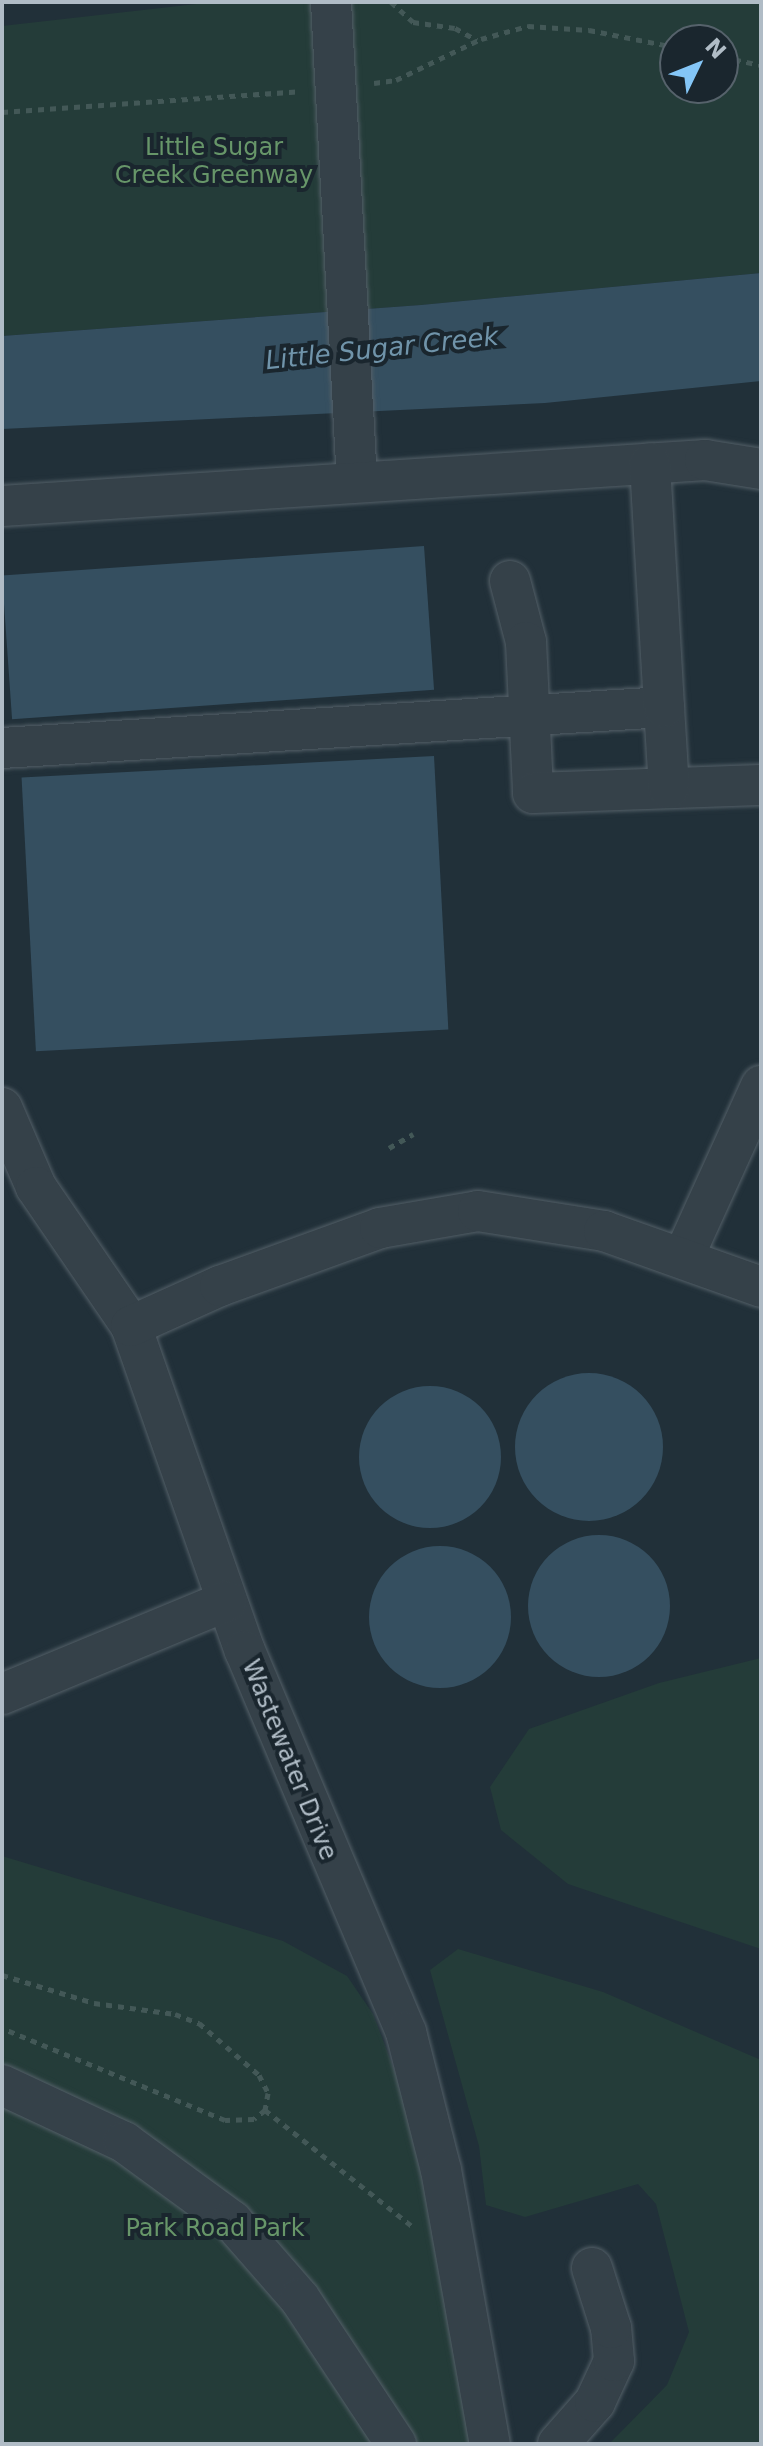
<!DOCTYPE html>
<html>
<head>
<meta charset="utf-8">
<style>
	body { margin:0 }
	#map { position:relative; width:763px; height:2446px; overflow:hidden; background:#213039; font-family:"DejaVu Sans",sans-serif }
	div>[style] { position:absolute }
	.green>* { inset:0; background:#243c39 }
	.water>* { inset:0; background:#354f60; transform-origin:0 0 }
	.round { border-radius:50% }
	.path>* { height:5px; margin-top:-2.5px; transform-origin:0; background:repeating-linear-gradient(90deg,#435857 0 6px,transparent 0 12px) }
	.roads { filter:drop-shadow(0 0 2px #535f67) drop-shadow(0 0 2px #535f67) }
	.minor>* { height:40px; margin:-20px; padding:0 20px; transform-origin:20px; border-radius:20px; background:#354149 }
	span { translate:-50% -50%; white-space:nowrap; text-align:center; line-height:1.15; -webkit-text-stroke:8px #1a262e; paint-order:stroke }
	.park-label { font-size:24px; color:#679669 }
	.street-label { font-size:24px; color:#b0bcc6 }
	.water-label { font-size:26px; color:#7094aa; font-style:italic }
	.frame { position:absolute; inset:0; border:4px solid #b0bcc6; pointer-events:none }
	.north { position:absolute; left:659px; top:24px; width:80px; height:80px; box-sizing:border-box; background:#1a262e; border:2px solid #56626b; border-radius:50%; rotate:47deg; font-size:22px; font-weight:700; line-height:32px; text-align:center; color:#b0bcc6 }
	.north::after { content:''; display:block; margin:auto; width:28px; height:36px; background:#84c6f7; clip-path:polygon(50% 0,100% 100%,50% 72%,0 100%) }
</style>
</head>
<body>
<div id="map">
	<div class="green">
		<div style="clip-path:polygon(evenodd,214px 2px,761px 2px,761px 273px,421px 305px,2px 336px,2px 26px,214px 2px,675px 40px,723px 40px,723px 88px,675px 88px,675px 40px)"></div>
		<div style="clip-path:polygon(761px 1658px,761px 1949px,568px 1884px,501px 1830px,490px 1787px,529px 1729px,659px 1683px)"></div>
		<div style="clip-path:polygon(2px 1856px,283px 1941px,347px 1976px,373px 2014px,402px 2091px,448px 2281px,472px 2444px,2px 2444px)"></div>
		<div style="clip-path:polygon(458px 1949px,603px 1992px,761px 2060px,761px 2444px,609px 2444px,667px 2385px,689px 2332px,656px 2204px,638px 2184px,525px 2217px,486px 2205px,479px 2146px,430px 1970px)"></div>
	</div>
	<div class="water">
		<div style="clip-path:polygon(761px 273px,761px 381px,545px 403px,2px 429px,2px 336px,421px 305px)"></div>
		<div style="left:424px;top:546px;width:144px;height:423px;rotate:86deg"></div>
		<div style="left:434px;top:756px;width:274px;height:413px;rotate:87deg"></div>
		<div class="round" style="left:515px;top:1373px;width:148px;height:148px"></div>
		<div class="round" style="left:359px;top:1386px;width:142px;height:142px"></div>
		<div class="round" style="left:528px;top:1535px;width:142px;height:142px"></div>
		<div class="round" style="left:369px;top:1546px;width:142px;height:142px"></div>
	</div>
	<div class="path">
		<div style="left:391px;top:2px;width:30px;rotate:42deg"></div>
		<div style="left:413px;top:22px;width:42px;rotate:8.1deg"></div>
		<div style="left:455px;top:28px;width:25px;rotate:29deg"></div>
		<div style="left:723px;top:57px;width:39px;rotate:12deg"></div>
		<div style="left:374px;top:83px;width:22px;rotate:-8deg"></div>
		<div style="left:396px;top:80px;width:94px;rotate:-25.8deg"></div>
		<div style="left:481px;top:39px;width:49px;rotate:-15.5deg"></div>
		<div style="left:528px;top:26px;width:61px;rotate:3.8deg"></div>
		<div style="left:589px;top:30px;width:88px;rotate:11.2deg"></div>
		<div style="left:2px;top:112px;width:299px;rotate:-4deg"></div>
		<div style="left:389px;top:1148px;width:28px;rotate:-30deg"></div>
		<div style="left:2px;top:1975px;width:96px;rotate:16.9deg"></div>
		<div style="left:94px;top:2003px;width:82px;rotate:7.7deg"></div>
		<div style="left:175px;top:2014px;width:26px;rotate:21deg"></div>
		<div style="left:199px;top:2023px;width:79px;rotate:40.9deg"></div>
		<div style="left:259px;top:2075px;width:20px;rotate:63deg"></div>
		<div style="left:268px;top:2093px;width:17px;rotate:100deg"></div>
		<div style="left:265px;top:2110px;width:14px;rotate:141deg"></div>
		<div style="left:254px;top:2119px;width:29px;rotate:178deg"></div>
		<div style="left:225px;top:2120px;width:241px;rotate:-157.6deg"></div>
		<div style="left:265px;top:2110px;width:187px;rotate:38.3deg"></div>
	</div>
	<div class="roads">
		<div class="minor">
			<div style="left:331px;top:2px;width:480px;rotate:86.9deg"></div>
			<div style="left:2px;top:506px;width:705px;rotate:-3.74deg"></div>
			<div style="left:705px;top:460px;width:57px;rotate:9.1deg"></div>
			<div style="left:510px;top:581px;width:63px;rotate:75.3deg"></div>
			<div style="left:526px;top:642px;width:151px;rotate:87.3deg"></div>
			<div style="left:533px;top:793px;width:228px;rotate:-2deg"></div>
			<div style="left:664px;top:707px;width:81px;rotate:86.5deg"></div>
			<div style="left:2px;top:748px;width:663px;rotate:-3.54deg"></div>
			<div style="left:664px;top:707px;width:244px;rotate:-93.3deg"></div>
			<div style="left:2px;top:1108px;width:86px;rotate:66.7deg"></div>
			<div style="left:36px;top:1187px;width:168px;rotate:55.6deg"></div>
			<div style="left:131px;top:1326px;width:344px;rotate:70.7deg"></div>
			<div style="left:245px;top:1651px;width:414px;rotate:67.1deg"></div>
			<div style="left:406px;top:2032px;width:142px;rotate:75.8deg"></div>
			<div style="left:441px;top:2170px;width:278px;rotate:79.9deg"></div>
			<div style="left:683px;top:1258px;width:189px;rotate:-65.6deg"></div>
			<div style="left:131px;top:1326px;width:98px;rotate:-24.2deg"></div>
			<div style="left:220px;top:1286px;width:170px;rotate:-19.9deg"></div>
			<div style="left:380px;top:1228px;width:99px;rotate:-9.8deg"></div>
			<div style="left:478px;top:1211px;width:128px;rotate:9deg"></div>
			<div style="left:604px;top:1231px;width:167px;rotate:19.6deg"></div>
			<div style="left:2px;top:1694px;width:243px;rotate:-22.5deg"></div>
			<div style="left:2px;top:2085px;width:135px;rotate:25deg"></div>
			<div style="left:124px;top:2142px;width:134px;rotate:36.2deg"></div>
			<div style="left:232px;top:2221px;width:103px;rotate:48.9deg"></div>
			<div style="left:300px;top:2299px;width:174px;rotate:56.5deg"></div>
			<div style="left:558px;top:2444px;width:56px;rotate:-48.6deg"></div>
			<div style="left:595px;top:2402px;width:45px;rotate:-65.1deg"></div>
			<div style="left:614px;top:2361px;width:33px;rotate:-95deg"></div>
			<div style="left:611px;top:2328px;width:63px;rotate:-107.6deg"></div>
		</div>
	</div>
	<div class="park-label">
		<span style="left:214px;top:162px">Little Sugar<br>Creek Greenway</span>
		<span style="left:215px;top:2229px">Park Road Park</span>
	</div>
	<div class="street-label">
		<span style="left:289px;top:1760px;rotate:68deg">Wastewater Drive</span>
	</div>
	<div class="water-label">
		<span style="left:382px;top:349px;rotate:-6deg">Little Sugar Creek</span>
	</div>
	<div class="frame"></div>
	<div class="north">N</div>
</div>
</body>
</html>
